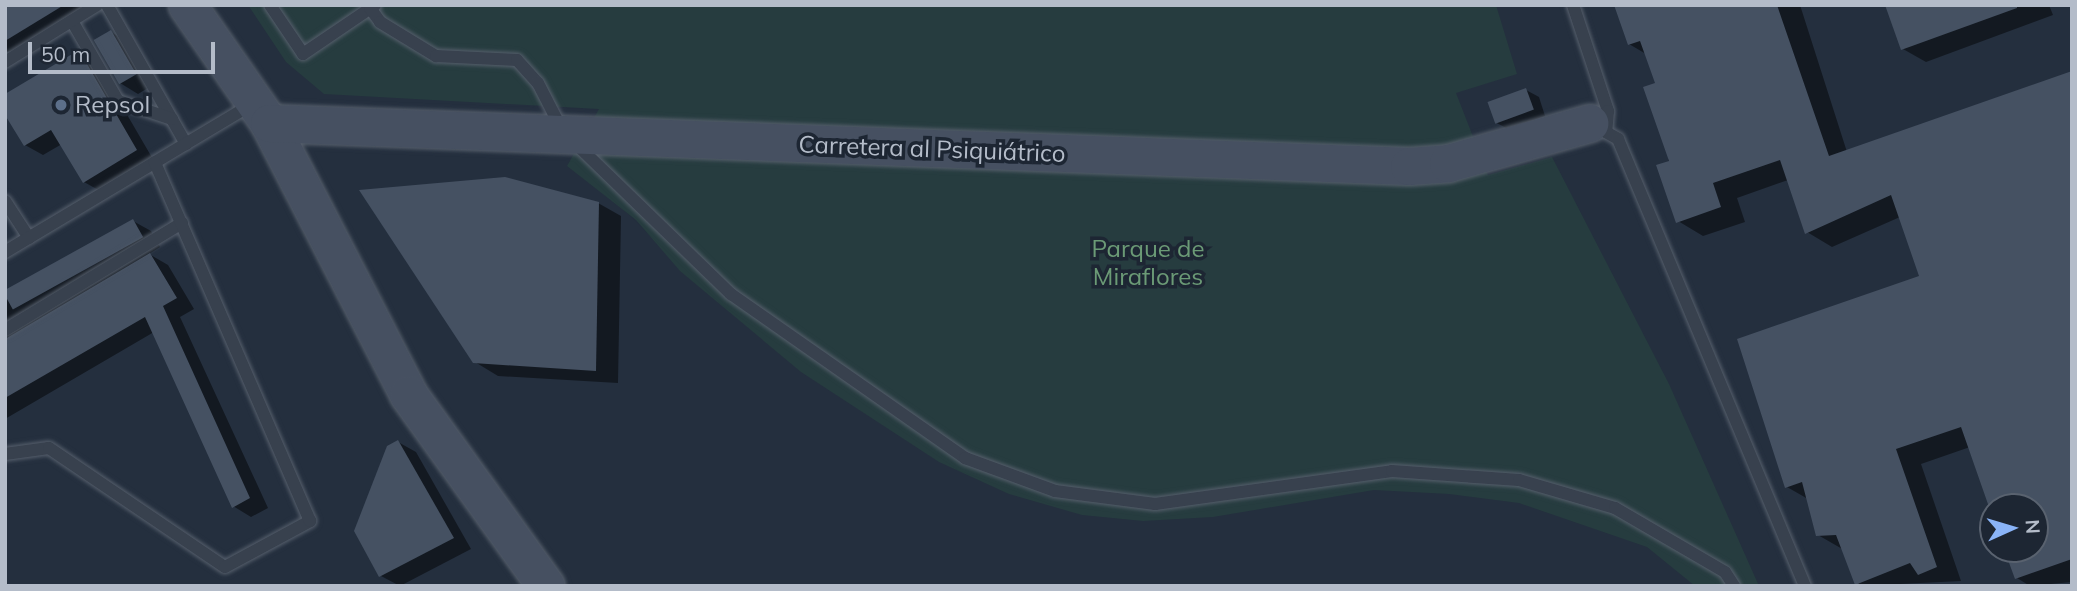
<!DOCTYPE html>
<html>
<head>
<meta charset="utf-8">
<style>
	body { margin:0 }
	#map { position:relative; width:2077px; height:591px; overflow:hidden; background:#242f3e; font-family:Mulish,sans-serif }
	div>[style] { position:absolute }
	.green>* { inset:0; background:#263c3f }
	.shadow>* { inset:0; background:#0007 }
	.building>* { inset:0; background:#455162; transform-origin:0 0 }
	.roads { filter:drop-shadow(0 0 2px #565f6c) drop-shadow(0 0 2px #565f6c) }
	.lane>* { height:12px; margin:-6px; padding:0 6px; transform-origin:6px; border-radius:6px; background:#38414e }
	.secondary>* { height:37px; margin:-18.5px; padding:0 18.5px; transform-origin:18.5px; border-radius:18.5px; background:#465061 }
	.dots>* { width:19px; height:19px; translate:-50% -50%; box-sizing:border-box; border:4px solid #1d2633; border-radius:50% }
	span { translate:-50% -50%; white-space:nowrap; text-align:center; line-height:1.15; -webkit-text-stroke:7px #1d2633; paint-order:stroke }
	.poi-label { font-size:24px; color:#b4bcc9 }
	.left { translate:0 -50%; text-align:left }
	.street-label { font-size:24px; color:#b4bcc9 }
	.park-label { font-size:24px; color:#6b9a76 }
	.frame { position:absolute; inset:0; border:7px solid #b4bcc9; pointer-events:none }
	.north { position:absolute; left:1979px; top:493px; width:70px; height:70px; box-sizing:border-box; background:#1d2633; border:2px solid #59626f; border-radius:50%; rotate:86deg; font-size:19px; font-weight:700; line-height:28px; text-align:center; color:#b4bcc9 }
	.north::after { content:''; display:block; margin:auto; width:24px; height:32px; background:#8ab4f8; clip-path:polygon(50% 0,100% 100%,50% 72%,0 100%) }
	.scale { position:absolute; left:28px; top:42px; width:187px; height:32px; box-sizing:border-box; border:4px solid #b4bcc9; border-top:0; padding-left:9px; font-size:21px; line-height:24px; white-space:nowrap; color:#b4bcc9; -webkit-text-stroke:5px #1d2633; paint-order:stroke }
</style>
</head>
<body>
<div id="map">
	<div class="green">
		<div style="clip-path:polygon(248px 5px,1496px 5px,1517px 74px,1456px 93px,1488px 175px,1552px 157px,1669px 384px,1759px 586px,1695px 586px,1647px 547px,1519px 503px,1449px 494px,1374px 490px,1213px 517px,1143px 521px,1082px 515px,1009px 494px,939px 462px,801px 372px,680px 271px,636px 220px,567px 166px,599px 109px,324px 94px,286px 62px)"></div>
	</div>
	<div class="shadow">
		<div style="clip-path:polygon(91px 5px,24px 50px,5px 52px,5px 6px)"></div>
		<div style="clip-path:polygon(1616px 5px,1800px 5px,1847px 152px,2072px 74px,2072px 582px,2030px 586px,2017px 578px,2006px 549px,2035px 549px,2035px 507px,1993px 512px,1970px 447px,1921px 464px,1961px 581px,1860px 586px,1844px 550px,1818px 535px,1808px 499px,1787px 487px,1921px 278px,1900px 217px,1832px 247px,1807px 232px,1788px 180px,1737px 198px,1745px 222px,1703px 236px,1678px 221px,1657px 84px,1646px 54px,1629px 44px)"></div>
		<div style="clip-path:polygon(1887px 5px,2049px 5px,2053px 15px,1926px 62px,1903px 49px)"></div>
		<div style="clip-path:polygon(111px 32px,129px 43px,153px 85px,138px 94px,120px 83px)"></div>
		<div style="clip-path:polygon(79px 52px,97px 63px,154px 161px,102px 192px,84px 182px,62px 144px,43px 155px,25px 145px)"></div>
		<div style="clip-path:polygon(1526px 90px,1539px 97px,1545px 116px,1508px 129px,1495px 122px)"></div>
		<div style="clip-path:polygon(598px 203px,621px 216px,618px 383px,498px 376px,475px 362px)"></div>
		<div style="clip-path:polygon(133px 221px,151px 231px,160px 247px,149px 254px,168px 265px,194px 309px,180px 317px,268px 508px,251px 517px,233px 506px,154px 332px,5px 419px,5px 298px)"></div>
		<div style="clip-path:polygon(398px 442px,416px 452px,471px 549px,400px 586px,381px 576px)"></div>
	</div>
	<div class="building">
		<div style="clip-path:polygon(5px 5px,64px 5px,5px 41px)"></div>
		<div style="clip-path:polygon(1614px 5px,1777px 5px,1829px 156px,2072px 71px,2072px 559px,2015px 579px,2004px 549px,2035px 549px,2035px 507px,1989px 507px,1961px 427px,1896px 449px,1937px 567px,1918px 575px,1910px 563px,1855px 585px,1836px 535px,1816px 536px,1802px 482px,1785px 488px,1737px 339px,1919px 276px,1891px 195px,1805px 234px,1780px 160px,1713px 183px,1721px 207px,1676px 223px,1656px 165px,1669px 161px,1643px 87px,1655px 83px,1640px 41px,1628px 45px)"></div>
		<div style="clip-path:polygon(1885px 5px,2017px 5px,2017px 8px,1901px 50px)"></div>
		<div style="left:111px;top:30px;width:51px;height:20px;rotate:60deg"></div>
		<div style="clip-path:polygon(79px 50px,137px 150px,83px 183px,51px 130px,24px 146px,5px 115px,5px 94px)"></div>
		<div style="left:1526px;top:88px;width:23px;height:41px;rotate:70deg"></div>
		<div style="clip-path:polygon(505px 177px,599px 202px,596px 371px,473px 363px,359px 190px)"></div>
		<div style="left:133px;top:219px;width:21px;height:149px;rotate:61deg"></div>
		<div style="clip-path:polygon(150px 253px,177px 298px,163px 306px,250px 498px,232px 508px,145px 317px,5px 398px,5px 339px)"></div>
		<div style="clip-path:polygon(398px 440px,454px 538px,379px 577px,354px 531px,387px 446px)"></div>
	</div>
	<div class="roads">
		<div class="lane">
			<div style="left:107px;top:5px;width:160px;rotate:60.4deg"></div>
			<div style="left:270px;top:5px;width:59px;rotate:56deg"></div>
			<div style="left:303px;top:54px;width:87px;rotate:-34.2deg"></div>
			<div style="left:1573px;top:5px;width:112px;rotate:71.7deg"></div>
			<div style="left:1608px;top:111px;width:21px;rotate:95deg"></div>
			<div style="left:370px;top:8px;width:17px;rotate:54deg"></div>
			<div style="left:380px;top:22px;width:66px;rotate:31.3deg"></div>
			<div style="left:436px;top:56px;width:81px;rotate:2.8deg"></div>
			<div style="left:517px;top:60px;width:31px;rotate:48deg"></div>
			<div style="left:538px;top:83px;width:48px;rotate:62.9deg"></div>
			<div style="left:72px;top:21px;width:92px;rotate:60.1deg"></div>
			<div style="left:118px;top:101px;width:57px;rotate:18.4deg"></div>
			<div style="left:5px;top:62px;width:108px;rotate:-31.8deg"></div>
			<div style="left:1593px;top:125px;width:29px;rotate:29deg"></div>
			<div style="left:1618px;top:139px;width:485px;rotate:67.3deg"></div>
			<div style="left:574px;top:142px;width:219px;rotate:44.1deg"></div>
			<div style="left:731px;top:294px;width:286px;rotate:35deg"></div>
			<div style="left:965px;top:458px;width:96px;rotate:20.1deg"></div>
			<div style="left:1055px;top:491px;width:101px;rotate:7.4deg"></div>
			<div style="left:1155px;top:504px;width:239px;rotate:-7.9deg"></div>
			<div style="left:1392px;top:471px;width:127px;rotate:4.1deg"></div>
			<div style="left:1519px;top:480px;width:100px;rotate:16.3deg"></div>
			<div style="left:1615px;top:508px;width:127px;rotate:30.2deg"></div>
			<div style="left:1725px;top:572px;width:17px;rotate:57deg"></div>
			<div style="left:5px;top:201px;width:44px;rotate:57deg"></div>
			<div style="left:5px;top:252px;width:287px;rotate:-30.9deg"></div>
			<div style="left:5px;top:330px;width:207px;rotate:-31.2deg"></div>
			<div style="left:5px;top:454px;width:44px;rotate:-7.8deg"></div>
			<div style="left:49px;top:448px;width:212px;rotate:34.1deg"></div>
			<div style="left:225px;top:567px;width:97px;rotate:-28.4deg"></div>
			<div style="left:310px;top:521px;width:391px;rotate:-113.4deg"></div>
		</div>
		<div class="secondary">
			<div style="left:187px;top:5px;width:144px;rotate:55.2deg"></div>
			<div style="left:269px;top:123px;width:305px;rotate:62.8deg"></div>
			<div style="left:408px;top:394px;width:236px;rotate:54.3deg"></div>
			<div style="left:269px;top:123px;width:1141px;rotate:2.16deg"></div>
			<div style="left:1409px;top:166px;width:39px;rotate:-4deg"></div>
			<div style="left:1448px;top:163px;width:147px;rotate:-15.8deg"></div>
		</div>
	</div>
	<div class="dots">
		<div style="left:61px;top:105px;background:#5c6f8a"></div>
	</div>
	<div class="poi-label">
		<span class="left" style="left:75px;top:105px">Repsol</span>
	</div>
	<div class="street-label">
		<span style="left:932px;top:149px;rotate:2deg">Carretera al Psiquiátrico</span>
	</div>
	<div class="park-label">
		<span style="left:1148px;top:263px">Parque de<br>Miraflores</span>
	</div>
	<div class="frame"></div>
	<div class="north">N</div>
	<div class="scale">50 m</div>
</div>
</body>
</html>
